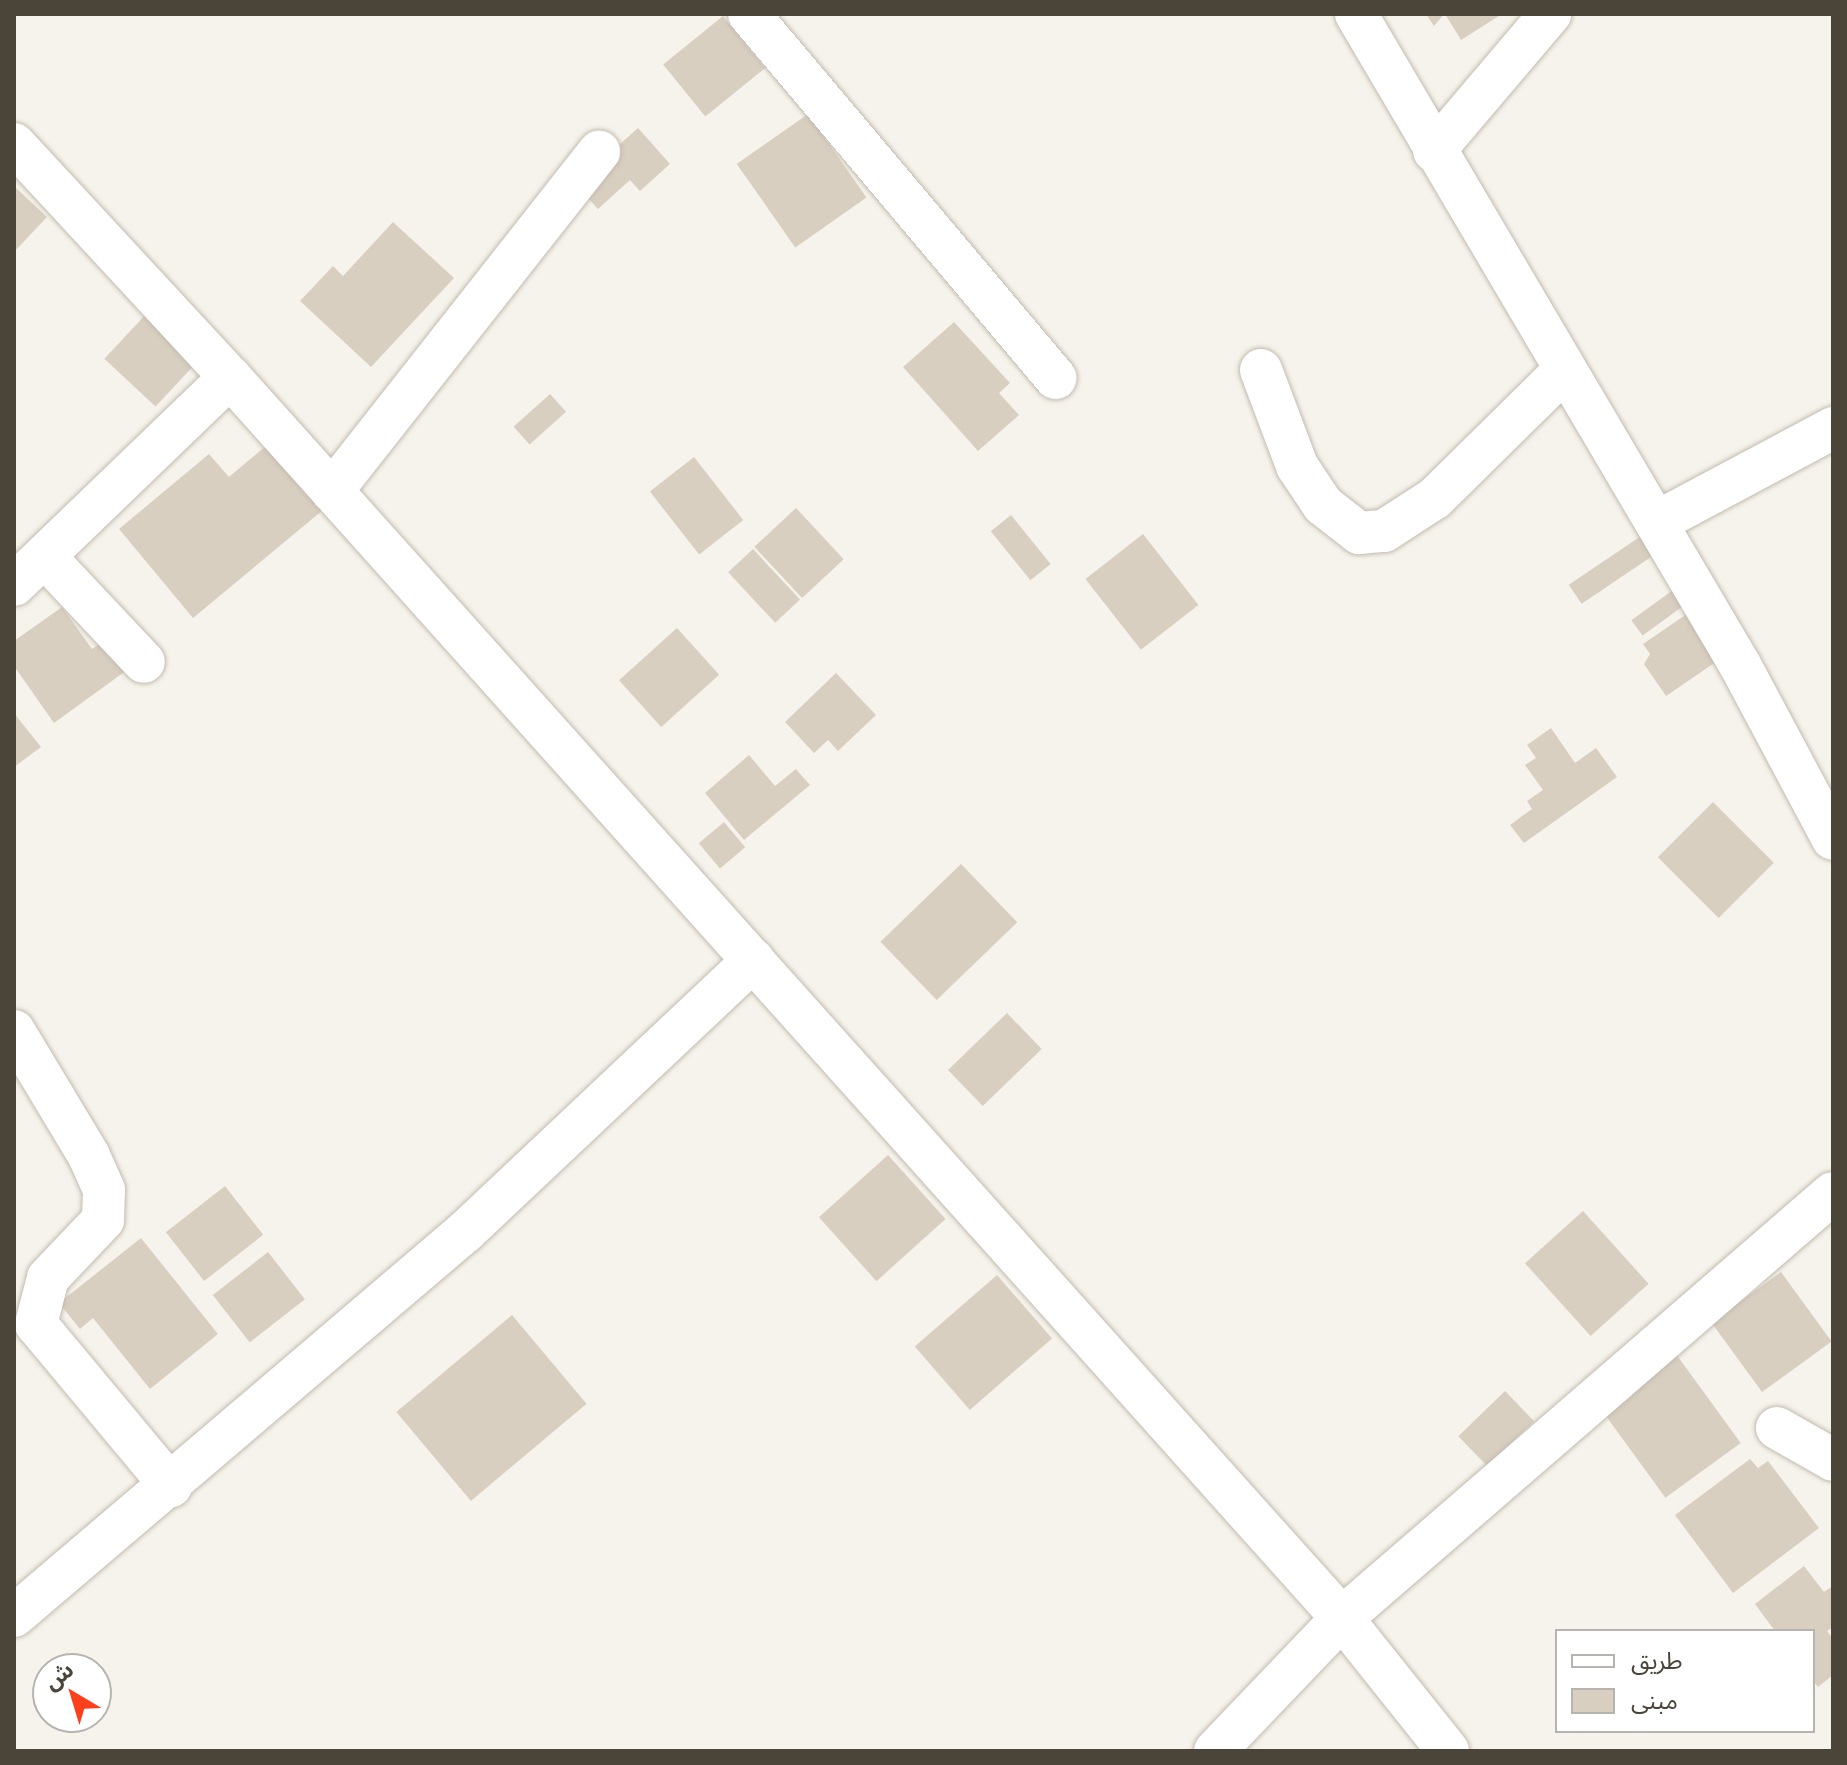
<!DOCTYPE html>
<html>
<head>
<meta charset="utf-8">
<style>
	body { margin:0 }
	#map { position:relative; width:1847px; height:1765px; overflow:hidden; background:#f6f3ec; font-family:Jost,"Noto Sans Arabic",sans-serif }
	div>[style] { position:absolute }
	.building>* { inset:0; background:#d8cfc1; transform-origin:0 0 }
	.roads { filter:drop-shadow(0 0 2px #c2bbae) drop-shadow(0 0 2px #c2bbae) }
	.minor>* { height:42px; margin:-21px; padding:0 21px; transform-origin:21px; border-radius:21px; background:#fff }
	span { translate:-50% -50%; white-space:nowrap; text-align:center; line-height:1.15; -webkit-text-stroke:8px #fff; paint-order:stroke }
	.frame { position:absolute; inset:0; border:16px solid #4b4439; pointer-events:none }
	.legend { position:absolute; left:1555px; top:1629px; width:260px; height:104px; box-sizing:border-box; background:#fff; border:2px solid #b7b4b0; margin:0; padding:10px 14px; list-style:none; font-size:24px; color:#4b4439 }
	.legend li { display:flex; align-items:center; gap:16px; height:40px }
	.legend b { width:40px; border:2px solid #b7b4b0 }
	.north { position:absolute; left:32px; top:1653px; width:80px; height:80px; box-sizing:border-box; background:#fff; border:2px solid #b7b4b0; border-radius:50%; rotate:322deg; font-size:22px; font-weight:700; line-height:32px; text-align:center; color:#4b4439 }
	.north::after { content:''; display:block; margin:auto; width:28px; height:36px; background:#fc3f1d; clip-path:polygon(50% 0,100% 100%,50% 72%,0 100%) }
</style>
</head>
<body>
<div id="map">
	<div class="building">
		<div style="clip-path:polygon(1426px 14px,1444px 14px,1434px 26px)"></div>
		<div style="clip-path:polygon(1445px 14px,1502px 14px,1461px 40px)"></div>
		<div style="left:723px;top:16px;width:67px;height:77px;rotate:51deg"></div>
		<div style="left:808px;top:114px;width:102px;height:87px;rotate:55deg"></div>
		<div style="clip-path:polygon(638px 128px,670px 164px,640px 191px,630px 180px,598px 209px,575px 184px)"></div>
		<div style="clip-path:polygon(14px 186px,47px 217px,14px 252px)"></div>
		<div style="clip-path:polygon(393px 222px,454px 278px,371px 367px,300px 301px,333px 266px,343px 276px)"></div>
		<div style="left:148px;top:312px;width:70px;height:64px;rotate:43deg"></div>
		<div style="clip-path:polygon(954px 322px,1010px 383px,999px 393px,1019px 415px,978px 451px,903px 367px)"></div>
		<div style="left:550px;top:394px;width:24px;height:49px;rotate:48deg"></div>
		<div style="clip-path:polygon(274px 439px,329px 505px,193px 618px,119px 529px,209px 454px,229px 477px)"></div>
		<div style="left:694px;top:457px;width:80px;height:56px;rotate:52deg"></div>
		<div style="left:796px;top:508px;width:70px;height:57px;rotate:47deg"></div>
		<div style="left:1011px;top:515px;width:63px;height:26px;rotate:51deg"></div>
		<div style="left:1650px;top:530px;width:23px;height:98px;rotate:56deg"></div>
		<div style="left:1143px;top:534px;width:90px;height:73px;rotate:52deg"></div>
		<div style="left:753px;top:549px;width:69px;height:34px;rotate:47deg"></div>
		<div style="left:1684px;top:582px;width:19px;height:65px;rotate:54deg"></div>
		<div style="clip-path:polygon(62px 607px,92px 649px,105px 640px,127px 670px,54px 723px,14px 666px,14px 641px)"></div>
		<div style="clip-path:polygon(1697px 607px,1729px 653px,1666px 696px,1644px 664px,1650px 654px,1643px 644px)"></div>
		<div style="left:677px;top:628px;width:63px;height:78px;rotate:48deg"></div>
		<div style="clip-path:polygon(836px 673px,876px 715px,838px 751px,828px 740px,814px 753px,785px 722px)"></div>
		<div style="clip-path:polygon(14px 713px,41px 747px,14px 767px)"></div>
		<div style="clip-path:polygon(1551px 728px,1575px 763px,1596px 748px,1617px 777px,1524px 843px,1510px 825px,1532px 809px,1527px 801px,1543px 790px,1525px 765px,1536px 758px,1527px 745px)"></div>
		<div style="clip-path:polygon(749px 755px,775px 786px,796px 769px,810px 785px,744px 840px,705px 793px)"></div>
		<div style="left:1713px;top:802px;width:86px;height:78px;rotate:45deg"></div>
		<div style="left:724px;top:822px;width:33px;height:33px;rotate:50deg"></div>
		<div style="left:961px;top:864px;width:81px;height:112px;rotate:46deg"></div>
		<div style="left:1007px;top:1013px;width:50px;height:82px;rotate:46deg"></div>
		<div style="left:888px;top:1155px;width:86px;height:93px;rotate:48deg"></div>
		<div style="left:225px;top:1186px;width:62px;height:75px;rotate:52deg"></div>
		<div style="left:1583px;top:1211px;width:98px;height:78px;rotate:48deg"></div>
		<div style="clip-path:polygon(141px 1238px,218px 1334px,150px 1389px,93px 1318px,80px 1329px,59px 1303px)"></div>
		<div style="left:268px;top:1252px;width:60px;height:70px;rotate:52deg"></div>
		<div style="left:1781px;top:1272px;width:86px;height:86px;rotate:54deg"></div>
		<div style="left:997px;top:1275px;width:84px;height:109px;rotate:49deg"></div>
		<div style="left:512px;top:1315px;width:116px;height:151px;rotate:50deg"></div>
		<div style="left:1676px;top:1354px;width:110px;height:93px;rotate:54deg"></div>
		<div style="left:1505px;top:1391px;width:42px;height:65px;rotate:46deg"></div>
		<div style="clip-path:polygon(1750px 1459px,1758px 1468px,1768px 1461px,1819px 1528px,1733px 1593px,1675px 1515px)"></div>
		<div style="clip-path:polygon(1804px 1566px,1824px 1592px,1833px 1586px,1833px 1627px,1827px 1631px,1833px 1639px,1833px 1675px,1818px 1687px,1813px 1681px,1813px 1631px,1775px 1631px,1755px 1604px)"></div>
	</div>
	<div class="roads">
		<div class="minor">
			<div style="left:749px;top:14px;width:476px;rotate:49.9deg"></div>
			<div style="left:1356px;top:14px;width:756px;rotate:59.47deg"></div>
			<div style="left:1740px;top:665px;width:197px;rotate:61.9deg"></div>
			<div style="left:14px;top:144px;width:318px;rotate:47.2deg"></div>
			<div style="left:230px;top:377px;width:1666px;rotate:48.14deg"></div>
			<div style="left:1342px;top:1618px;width:170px;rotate:51.4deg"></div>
			<div style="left:1434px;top:151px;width:180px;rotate:-49.7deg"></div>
			<div style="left:1261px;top:370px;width:103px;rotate:69.4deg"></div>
			<div style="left:1297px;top:466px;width:47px;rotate:56.3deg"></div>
			<div style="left:1323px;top:505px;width:46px;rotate:37.9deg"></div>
			<div style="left:1359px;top:533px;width:25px;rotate:-5deg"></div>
			<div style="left:1384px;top:531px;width:61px;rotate:-32.9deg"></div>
			<div style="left:1435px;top:498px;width:182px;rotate:-44.6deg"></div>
			<div style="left:332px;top:491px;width:432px;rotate:-51.8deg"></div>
			<div style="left:1657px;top:522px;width:200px;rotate:-28.1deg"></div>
			<div style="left:45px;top:557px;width:144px;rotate:46.7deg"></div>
			<div style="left:14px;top:585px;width:300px;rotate:-43.9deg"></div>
			<div style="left:14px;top:1031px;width:146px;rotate:59deg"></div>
			<div style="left:89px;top:1156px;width:37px;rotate:66deg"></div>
			<div style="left:104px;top:1190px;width:30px;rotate:92deg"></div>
			<div style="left:103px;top:1220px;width:80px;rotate:133.5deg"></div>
			<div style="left:48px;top:1278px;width:48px;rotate:104.6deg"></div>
			<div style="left:36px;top:1324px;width:211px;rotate:50.2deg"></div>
			<div style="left:1777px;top:1428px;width:64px;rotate:29.7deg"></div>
			<div style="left:14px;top:1616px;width:594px;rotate:-40.42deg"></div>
			<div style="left:466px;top:1231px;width:395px;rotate:-43.3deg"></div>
			<div style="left:1215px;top:1751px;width:184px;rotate:-46.3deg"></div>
			<div style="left:1342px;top:1618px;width:649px;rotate:-40.88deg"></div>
		</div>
	</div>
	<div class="frame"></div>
	<ul class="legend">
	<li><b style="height:10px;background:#fff"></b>طريق</li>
	<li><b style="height:22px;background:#d8cfc1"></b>مبنى</li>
	</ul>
	<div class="north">ش</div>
</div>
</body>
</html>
